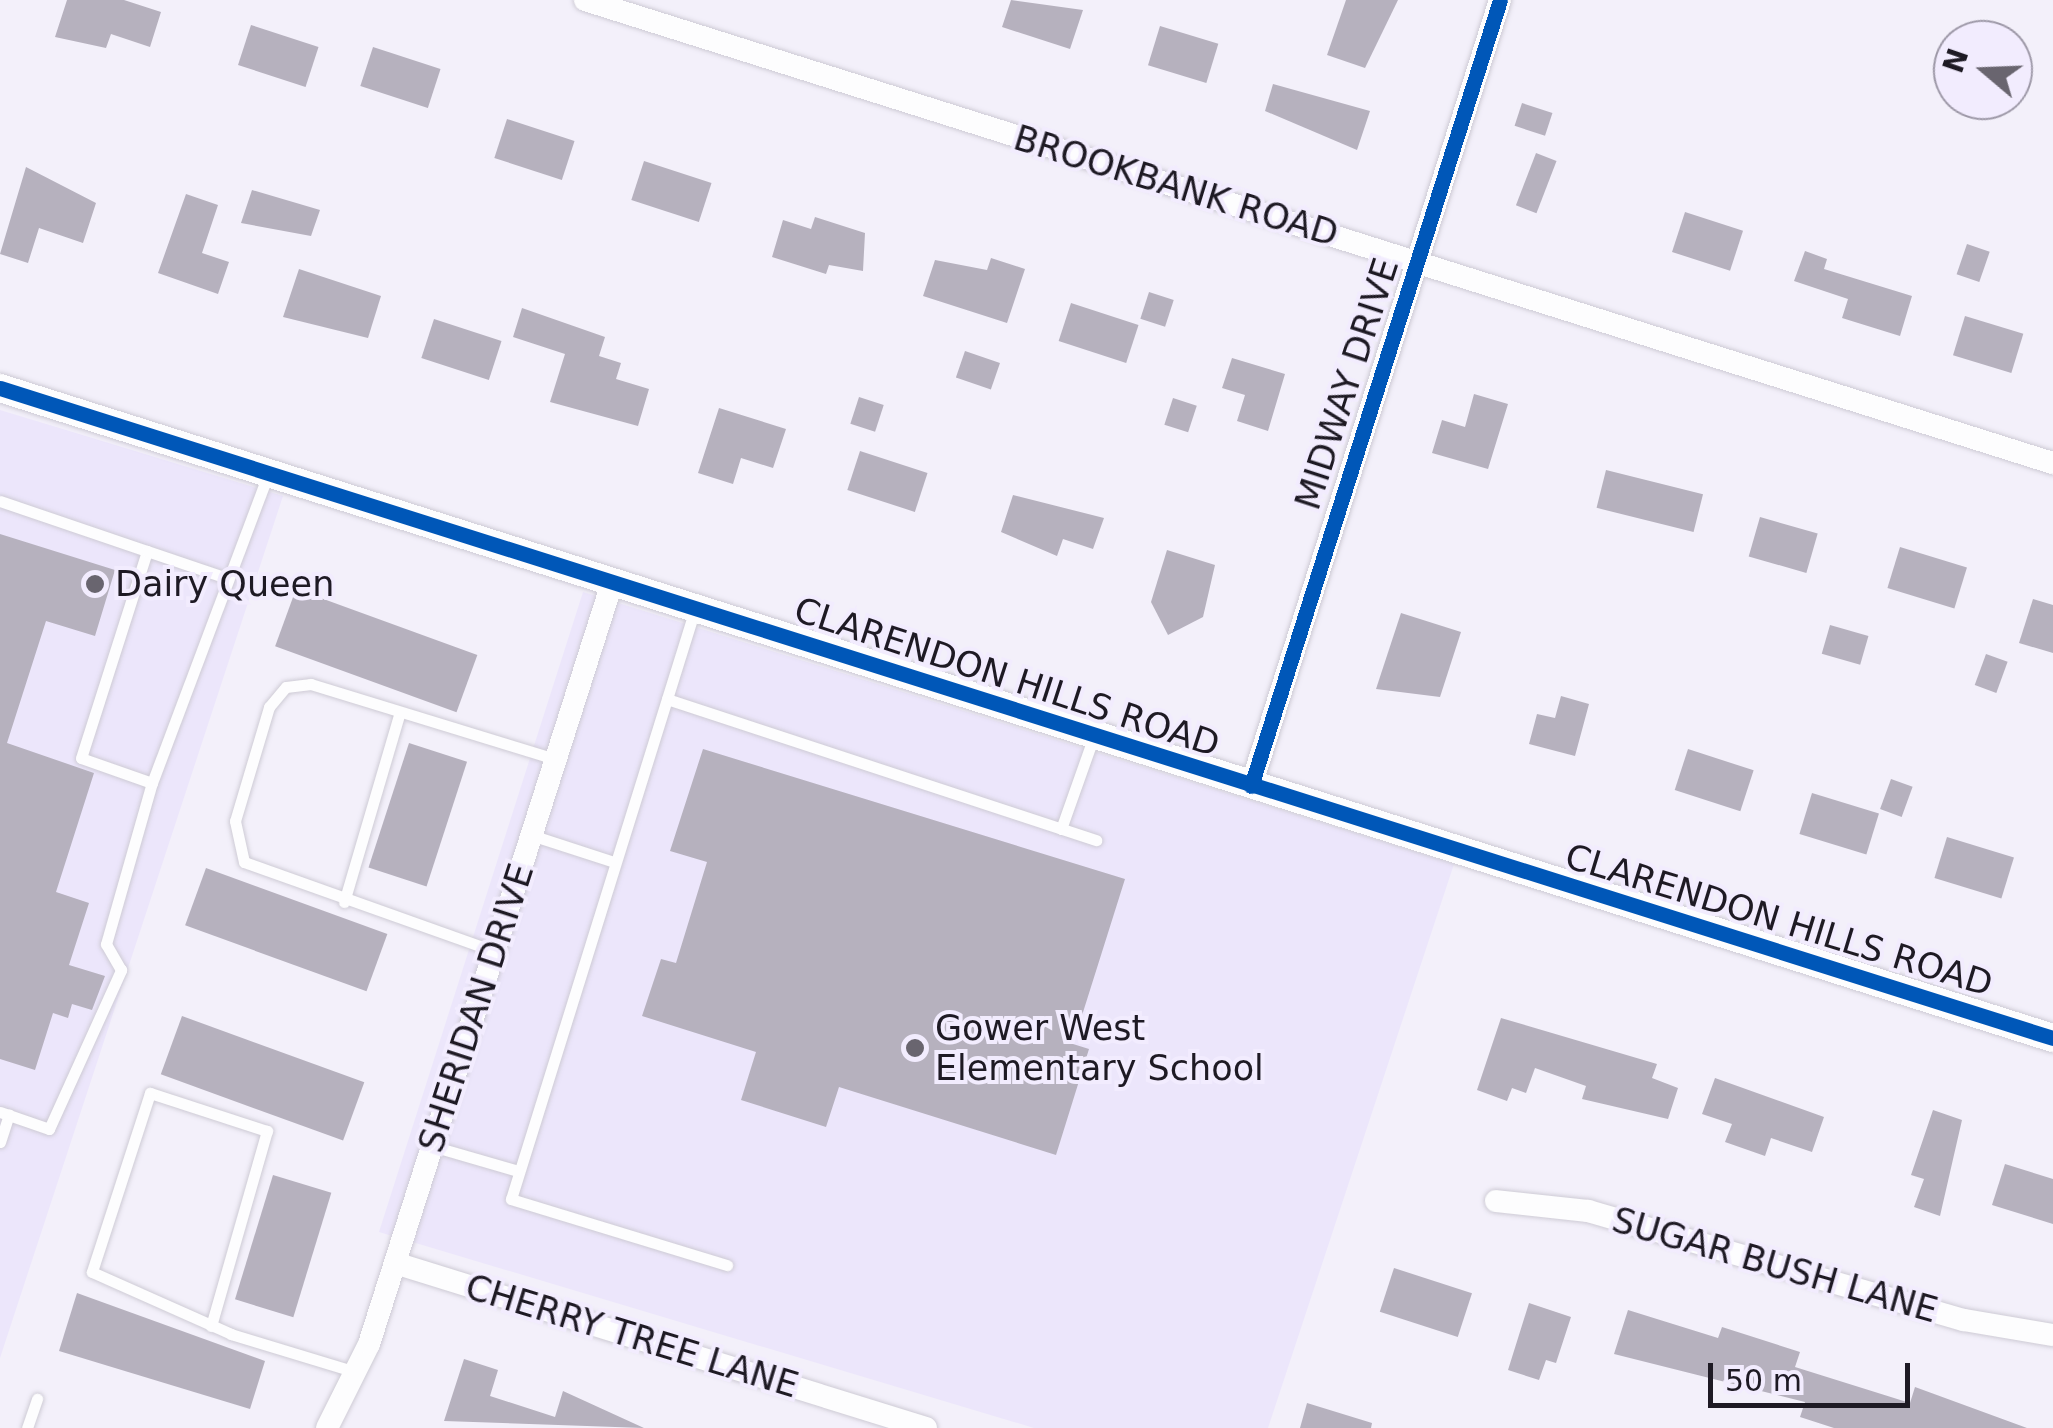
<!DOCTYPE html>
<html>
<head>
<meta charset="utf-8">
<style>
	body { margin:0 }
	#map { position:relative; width:2053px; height:1428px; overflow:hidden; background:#f3f0fa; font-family:"DejaVu Sans",sans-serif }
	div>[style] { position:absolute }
	.built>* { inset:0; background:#ece6fb }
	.building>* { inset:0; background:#b6b1be; transform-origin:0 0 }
	.roads { filter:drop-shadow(0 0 2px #cecbd5) drop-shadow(0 0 2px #cecbd5) }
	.service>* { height:11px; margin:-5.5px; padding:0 5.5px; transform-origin:5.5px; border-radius:5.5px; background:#fdfdfe }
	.minor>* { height:22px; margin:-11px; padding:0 11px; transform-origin:11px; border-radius:11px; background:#fdfdfe }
	.tertiary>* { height:28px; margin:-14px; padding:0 14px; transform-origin:14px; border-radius:14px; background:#fdfdfe }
	.cycleway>* { height:15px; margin:-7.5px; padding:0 7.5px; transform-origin:7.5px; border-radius:7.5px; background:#0057b8 }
	.dots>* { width:28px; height:28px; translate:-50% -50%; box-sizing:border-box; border:5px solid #f2ecfe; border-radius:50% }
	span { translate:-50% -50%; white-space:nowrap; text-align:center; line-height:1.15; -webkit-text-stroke:8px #f2ecfe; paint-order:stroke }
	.street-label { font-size:35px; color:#1e1a24 }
	.poi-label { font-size:35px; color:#1e1a24 }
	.left { translate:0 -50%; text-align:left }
	.north { position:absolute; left:1933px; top:20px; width:100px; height:100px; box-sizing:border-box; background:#f2ecfe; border:2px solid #9d98a7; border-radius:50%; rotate:289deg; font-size:28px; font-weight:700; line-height:40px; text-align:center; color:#1e1a24 }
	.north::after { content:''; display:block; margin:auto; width:35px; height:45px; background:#69656f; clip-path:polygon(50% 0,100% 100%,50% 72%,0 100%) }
	.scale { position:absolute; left:1708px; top:1363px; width:202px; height:45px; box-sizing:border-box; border:5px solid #1e1a24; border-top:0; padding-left:12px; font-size:30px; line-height:35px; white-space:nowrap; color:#1e1a24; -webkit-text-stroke:8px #f2ecfe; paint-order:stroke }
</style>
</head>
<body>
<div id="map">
	<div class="built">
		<div style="clip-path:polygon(0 410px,283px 496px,0 1358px)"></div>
		<div style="clip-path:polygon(583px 592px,1454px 864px,1268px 1428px,1034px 1428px,379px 1232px)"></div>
	</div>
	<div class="building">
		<div style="clip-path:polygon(67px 0,124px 0,161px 12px,150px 47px,111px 34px,106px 48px,55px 37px)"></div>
		<div style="clip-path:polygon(1011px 0,1083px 10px,1070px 49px,1002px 27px)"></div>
		<div style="clip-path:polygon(1346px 0,1398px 0,1365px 68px,1327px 55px)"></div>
		<div style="left:251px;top:25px;width:71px;height:42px;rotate:18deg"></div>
		<div style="left:1160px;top:26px;width:61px;height:41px;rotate:17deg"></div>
		<div style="left:373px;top:47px;width:71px;height:41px;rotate:18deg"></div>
		<div style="clip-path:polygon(1273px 84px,1370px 111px,1357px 150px,1265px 111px)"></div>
		<div style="left:1522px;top:103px;width:32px;height:24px;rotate:18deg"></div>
		<div style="left:507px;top:119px;width:71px;height:41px;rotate:18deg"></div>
		<div style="left:1536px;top:153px;width:22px;height:56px;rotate:21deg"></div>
		<div style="left:644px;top:161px;width:71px;height:41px;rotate:18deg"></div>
		<div style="clip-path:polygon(26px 167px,96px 203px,83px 243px,39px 228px,28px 263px,0 254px)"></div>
		<div style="clip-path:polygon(252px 190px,320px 210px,311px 236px,241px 223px)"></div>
		<div style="clip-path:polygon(186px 194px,218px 205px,202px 253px,229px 262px,218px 294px,158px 273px)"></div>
		<div style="left:1685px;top:212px;width:61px;height:42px;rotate:18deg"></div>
		<div style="clip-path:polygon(815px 217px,865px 233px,863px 271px,829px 265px,826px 274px,772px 257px,783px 220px,811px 229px)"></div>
		<div style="left:1967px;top:244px;width:24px;height:32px;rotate:19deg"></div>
		<div style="clip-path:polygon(1805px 251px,1827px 259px,1824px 269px,1912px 296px,1900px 336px,1842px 318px,1848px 299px,1794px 281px)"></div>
		<div style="clip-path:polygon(991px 258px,1025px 269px,1007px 323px,923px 296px,935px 260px,987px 270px)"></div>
		<div style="clip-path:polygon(299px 269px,381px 296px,368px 338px,283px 317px)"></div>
		<div style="left:1149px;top:292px;width:26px;height:28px;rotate:18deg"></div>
		<div style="left:1071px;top:303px;width:71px;height:40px;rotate:18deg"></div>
		<div style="clip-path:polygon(522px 308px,605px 337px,599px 356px,621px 363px,616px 379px,649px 389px,638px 426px,550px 402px,565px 354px,513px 337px)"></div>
		<div style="left:1965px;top:316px;width:61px;height:41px;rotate:17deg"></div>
		<div style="left:434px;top:319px;width:71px;height:41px;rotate:18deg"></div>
		<div style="left:965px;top:351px;width:37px;height:28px;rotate:19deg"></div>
		<div style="clip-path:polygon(1232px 358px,1285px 374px,1268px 431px,1237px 421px,1245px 395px,1222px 388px)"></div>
		<div style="clip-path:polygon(1474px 394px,1508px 404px,1488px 469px,1432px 453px,1442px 420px,1465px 427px)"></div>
		<div style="left:859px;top:397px;width:26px;height:28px;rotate:18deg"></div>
		<div style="left:1173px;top:398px;width:25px;height:28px;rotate:18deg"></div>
		<div style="clip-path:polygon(719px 408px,786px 429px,773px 468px,741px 458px,733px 484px,698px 473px)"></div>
		<div style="left:860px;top:451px;width:71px;height:41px;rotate:18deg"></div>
		<div style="left:1606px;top:470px;width:100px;height:39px;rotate:14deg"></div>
		<div style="clip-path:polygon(1013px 495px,1104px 518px,1093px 549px,1063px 539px,1057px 556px,1001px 532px)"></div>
		<div style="left:1760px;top:517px;width:60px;height:41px;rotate:16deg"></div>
		<div style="clip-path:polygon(0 534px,115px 570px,95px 636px,46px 621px,7px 743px,94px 773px,56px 892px,89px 903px,69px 965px,105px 976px,92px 1010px,72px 1004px,68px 1018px,53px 1013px,35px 1070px,0 1059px)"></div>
		<div style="left:1900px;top:547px;width:70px;height:43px;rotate:17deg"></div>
		<div style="clip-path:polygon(1167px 550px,1215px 565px,1203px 617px,1168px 635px,1151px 602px)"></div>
		<div style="left:296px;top:589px;width:193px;height:61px;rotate:20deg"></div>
		<div style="clip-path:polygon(2033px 599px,2053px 605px,2053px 653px,2019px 643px)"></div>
		<div style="clip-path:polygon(1401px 613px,1461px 632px,1440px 697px,1376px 689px)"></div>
		<div style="left:1830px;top:625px;width:40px;height:30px;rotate:16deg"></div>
		<div style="left:1986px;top:654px;width:23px;height:33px;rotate:20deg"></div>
		<div style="clip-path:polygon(1561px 696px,1589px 704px,1575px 756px,1529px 744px,1537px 714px,1555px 718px)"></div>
		<div style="left:409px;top:743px;width:61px;height:131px;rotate:18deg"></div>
		<div style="clip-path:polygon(703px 749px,1125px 879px,1073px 1044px,1089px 1049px,1056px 1155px,839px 1087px,826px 1127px,741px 1100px,756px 1052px,642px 1016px,661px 959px,676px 963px,707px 862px,670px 851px)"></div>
		<div style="left:1688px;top:749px;width:69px;height:43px;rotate:18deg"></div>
		<div style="left:1891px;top:779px;width:23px;height:32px;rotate:20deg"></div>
		<div style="left:1812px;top:793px;width:70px;height:43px;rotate:17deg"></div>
		<div style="left:1947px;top:837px;width:70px;height:43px;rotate:17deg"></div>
		<div style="left:206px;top:868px;width:193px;height:61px;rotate:20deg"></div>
		<div style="left:182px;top:1016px;width:194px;height:62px;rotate:20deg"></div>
		<div style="clip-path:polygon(1501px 1018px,1657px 1064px,1652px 1078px,1678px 1088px,1668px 1119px,1582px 1099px,1586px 1086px,1535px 1068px,1526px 1093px,1512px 1088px,1507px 1101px,1477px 1090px)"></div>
		<div style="clip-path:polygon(1715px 1078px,1824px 1117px,1812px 1152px,1771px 1138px,1765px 1156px,1725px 1142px,1732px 1124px,1702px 1114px)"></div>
		<div style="clip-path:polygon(1933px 1110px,1962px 1120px,1940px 1216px,1914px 1207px,1924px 1179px,1911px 1175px)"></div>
		<div style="clip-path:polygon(2005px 1164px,2053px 1179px,2053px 1224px,1992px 1205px)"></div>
		<div style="left:273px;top:1175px;width:61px;height:130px;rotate:17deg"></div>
		<div style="left:1394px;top:1268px;width:82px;height:46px;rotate:18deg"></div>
		<div style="clip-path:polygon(77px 1293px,265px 1361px,250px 1409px,59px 1351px)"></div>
		<div style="clip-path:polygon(1529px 1303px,1571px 1317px,1556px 1363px,1546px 1360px,1539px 1380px,1508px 1370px)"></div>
		<div style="clip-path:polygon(1628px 1310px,1718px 1338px,1722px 1327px,1800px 1352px,1795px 1367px,1910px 1403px,1915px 1387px,2027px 1428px,1834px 1428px,1800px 1417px,1805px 1402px,1614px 1354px)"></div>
		<div style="clip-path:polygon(464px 1359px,498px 1370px,490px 1396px,555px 1417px,563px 1391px,644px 1428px,444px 1421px)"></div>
		<div style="clip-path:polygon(1307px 1403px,1372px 1423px,1371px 1428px,1300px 1428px)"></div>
	</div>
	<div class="roads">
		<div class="service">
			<div style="left:0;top:501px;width:155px;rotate:18.8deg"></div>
			<div style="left:695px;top:609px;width:618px;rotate:107.32deg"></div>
			<div style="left:511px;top:1199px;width:226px;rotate:17deg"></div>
			<div style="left:667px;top:699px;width:452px;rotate:18.2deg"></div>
			<div style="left:152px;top:783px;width:75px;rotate:-160.6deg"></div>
			<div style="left:81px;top:758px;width:217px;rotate:-72.3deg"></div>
			<div style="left:147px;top:551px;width:81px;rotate:18.7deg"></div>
			<div style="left:1061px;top:829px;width:99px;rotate:-70.5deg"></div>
			<div style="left:531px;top:835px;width:87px;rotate:18deg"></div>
			<div style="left:344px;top:902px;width:195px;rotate:-73.6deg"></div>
			<div style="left:494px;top:951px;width:265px;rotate:-160.4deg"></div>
			<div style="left:244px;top:862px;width:42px;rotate:-102.4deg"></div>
			<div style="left:235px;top:821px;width:119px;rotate:-73.4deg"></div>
			<div style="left:269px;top:707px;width:26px;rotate:-50deg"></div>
			<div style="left:286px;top:687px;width:25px;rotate:-7deg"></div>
			<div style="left:311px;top:684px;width:255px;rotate:17.1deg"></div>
			<div style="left:0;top:1112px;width:52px;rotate:19.1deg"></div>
			<div style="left:49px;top:1129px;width:175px;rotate:-65.6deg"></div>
			<div style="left:121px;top:970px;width:30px;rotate:-120deg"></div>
			<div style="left:106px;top:944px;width:167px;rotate:-74.1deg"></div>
			<div style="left:152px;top:783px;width:330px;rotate:-69.4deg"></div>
			<div style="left:0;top:1142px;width:29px;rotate:-72deg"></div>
			<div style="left:432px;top:1146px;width:90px;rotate:16.2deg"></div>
			<div style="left:211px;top:1326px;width:203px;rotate:-74deg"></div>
			<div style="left:267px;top:1131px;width:123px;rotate:-162deg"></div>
			<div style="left:150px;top:1093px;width:188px;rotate:108deg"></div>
			<div style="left:92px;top:1272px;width:152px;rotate:24deg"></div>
			<div style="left:231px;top:1334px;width:131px;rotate:16.9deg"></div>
			<div style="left:27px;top:1428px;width:31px;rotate:-71deg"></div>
		</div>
		<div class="minor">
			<div style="left:585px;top:0;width:1539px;rotate:17.51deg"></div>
			<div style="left:1251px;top:786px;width:824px;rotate:-72.42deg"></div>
			<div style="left:1496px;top:1201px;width:93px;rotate:6.2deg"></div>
			<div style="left:1588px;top:1211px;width:391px;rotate:16.2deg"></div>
			<div style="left:1964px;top:1320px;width:90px;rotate:9.6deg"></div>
			<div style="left:395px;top:1263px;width:556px;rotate:17.26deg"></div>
			<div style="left:327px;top:1428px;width:94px;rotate:-63.4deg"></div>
			<div style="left:369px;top:1344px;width:799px;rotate:-72.29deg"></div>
		</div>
		<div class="tertiary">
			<div style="left:0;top:388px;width:2153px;rotate:17.57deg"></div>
		</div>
	</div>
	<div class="cycleway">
		<div style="left:0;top:388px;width:2153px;rotate:17.57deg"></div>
		<div style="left:1251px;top:786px;width:824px;rotate:-72.42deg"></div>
	</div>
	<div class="dots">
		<div style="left:95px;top:584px;background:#69656f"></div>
		<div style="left:915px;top:1048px;background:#69656f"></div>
	</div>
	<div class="street-label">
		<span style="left:1176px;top:186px;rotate:17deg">BROOKBANK ROAD</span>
		<span style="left:1347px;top:384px;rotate:-72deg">MIDWAY DRIVE</span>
		<span style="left:1007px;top:677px;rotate:18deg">CLARENDON HILLS ROAD</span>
		<span style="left:1779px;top:920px;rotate:17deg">CLARENDON HILLS ROAD</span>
		<span style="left:476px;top:1008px;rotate:-72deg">SHERIDAN DRIVE</span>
		<span style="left:1775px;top:1265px;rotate:16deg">SUGAR BUSH LANE</span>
		<span style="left:632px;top:1336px;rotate:17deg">CHERRY TREE LANE</span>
	</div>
	<div class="poi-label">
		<span class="left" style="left:115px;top:584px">Dairy Queen</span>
		<span class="left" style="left:935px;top:1048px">Gower West<br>Elementary School</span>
	</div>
	<div class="north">N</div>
	<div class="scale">50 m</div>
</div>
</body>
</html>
